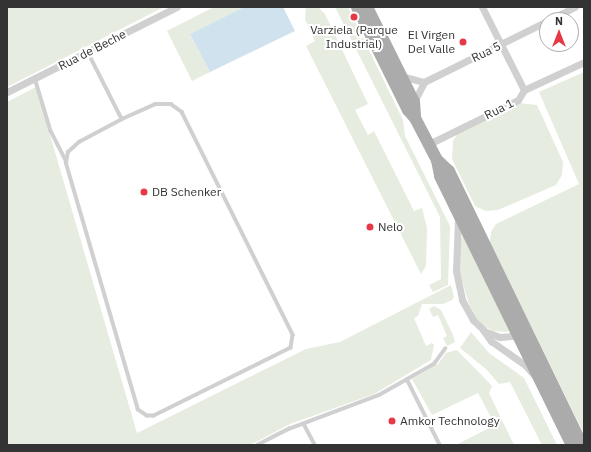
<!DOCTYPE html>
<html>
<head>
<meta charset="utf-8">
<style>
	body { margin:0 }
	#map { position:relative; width:591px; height:452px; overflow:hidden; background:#fff; font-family:"IBM Plex Sans",sans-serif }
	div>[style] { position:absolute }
	.green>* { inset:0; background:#e6ecdf }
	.water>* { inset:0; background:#cfe2ee }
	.service>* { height:3.5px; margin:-1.75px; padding:0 1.75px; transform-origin:1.75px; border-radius:1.75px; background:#d0d0d0 }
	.minor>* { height:7px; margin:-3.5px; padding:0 3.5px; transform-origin:3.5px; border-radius:3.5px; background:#d0d0d0 }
	.primary>* { height:12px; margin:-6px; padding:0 6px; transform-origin:6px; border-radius:6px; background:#ababab }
	.dots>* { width:11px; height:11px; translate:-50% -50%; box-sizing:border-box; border:2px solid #fff; border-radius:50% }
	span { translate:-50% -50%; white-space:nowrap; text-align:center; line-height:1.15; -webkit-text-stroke:4px #fff; paint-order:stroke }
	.poi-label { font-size:12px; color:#333 }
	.right { translate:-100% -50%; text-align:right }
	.left { translate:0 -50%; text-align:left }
	.street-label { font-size:12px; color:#333 }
	.frame { position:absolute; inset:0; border:8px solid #333; pointer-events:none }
	.north { position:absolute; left:539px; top:12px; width:40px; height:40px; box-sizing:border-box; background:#fff; border:1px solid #adadad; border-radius:50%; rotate:0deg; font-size:11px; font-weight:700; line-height:16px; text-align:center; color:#333 }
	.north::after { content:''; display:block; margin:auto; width:14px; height:18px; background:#e63946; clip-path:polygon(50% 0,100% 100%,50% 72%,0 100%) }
</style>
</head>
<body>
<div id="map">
	<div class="green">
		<div style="clip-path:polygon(7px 7px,164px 7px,7px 87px)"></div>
		<div style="clip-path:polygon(214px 7px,244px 7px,190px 34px,210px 72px,192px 81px,167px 31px)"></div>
		<div style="clip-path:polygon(306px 7px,318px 7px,325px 14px,368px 104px,355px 110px,368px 135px,374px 131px,414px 211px,422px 208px,427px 228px,426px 266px,421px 274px,306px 46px,315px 41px,305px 19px)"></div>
		<div style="clip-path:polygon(335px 7px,348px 7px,403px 120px,405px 136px,450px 226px,448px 285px,433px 292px,429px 285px,441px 279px,440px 217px)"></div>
		<div style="clip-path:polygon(584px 72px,584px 434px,490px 242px,491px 232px,496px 224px,579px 184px,539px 92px)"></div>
		<div style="clip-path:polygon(36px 87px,137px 433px,306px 349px,340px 342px,451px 285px,454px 297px,452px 300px,443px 304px,422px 304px,418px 316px,414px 318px,426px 346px,432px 343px,434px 345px,431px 360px,374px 394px,290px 424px,250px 445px,7px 445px,7px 102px)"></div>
		<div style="clip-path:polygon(519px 103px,537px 105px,563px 162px,562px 175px,556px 185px,498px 210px,486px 211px,475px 206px,452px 159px,453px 141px,458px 133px)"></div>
		<div style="clip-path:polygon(463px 234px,510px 330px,507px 332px,493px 331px,484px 326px,475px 317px,469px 304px,460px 274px,460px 244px)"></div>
		<div style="clip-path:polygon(434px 306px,441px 310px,453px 335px,455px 342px,447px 346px,443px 338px,447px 336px,438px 315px,433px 317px,429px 309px)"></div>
		<div style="clip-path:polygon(471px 332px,489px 353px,524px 378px,557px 445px,542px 445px,510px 382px,499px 384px,486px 369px,460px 348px)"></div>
		<div style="clip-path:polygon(457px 350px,492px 386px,489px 393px,514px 445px,456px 445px,495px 425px,478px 393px,432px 415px,412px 379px,438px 364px,446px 353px)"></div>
	</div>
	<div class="water">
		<div style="clip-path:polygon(244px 7px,283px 7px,295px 31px,210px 72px,190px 34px)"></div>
	</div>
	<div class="service">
		<div style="left:88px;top:52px;width:75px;rotate:63.1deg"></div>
		<div style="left:122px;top:119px;width:36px;rotate:-24deg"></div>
		<div style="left:155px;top:104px;width:16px"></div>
		<div style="left:171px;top:104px;width:14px;rotate:36deg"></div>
		<div style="left:182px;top:112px;width:249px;rotate:63.5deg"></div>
		<div style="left:293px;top:335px;width:13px;rotate:99deg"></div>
		<div style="left:291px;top:348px;width:153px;rotate:153.6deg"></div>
		<div style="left:154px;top:416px;width:7px;rotate:180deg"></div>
		<div style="left:147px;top:416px;width:11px;rotate:-146deg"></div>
		<div style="left:138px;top:410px;width:257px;rotate:-106.3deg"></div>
		<div style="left:66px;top:163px;width:11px;rotate:-80deg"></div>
		<div style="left:68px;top:152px;width:15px;rotate:-42deg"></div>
		<div style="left:79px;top:142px;width:49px;rotate:-28.1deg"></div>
		<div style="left:35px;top:78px;width:55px;rotate:73.2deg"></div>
		<div style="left:51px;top:131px;width:34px;rotate:63deg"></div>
		<div style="left:407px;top:379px;width:74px;rotate:63.4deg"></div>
		<div style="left:304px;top:424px;width:24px;rotate:62deg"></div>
		<div style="left:257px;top:445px;width:36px;rotate:-27deg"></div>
		<div style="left:289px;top:429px;width:96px;rotate:-20.7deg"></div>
		<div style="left:379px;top:395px;width:63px;rotate:-29.4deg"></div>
		<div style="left:434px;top:364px;width:19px;rotate:-54deg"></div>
	</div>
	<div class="minor">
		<div style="left:549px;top:20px;width:29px;rotate:-27deg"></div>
		<div style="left:401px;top:76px;width:24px;rotate:15deg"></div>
		<div style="left:524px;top:90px;width:66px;rotate:-25deg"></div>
		<div style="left:7px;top:92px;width:190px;rotate:-26.6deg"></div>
		<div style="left:414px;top:102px;width:22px;rotate:-63deg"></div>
		<div style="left:424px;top:82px;width:137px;rotate:-26.4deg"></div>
		<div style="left:429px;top:144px;width:99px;rotate:-26.3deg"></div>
		<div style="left:518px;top:100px;width:12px;rotate:-59deg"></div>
		<div style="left:524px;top:90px;width:93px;rotate:-116.8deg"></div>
		<div style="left:458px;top:219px;width:52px;rotate:92.2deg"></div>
		<div style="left:456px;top:271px;width:30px;rotate:78deg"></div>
		<div style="left:462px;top:300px;width:23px;rotate:61deg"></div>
		<div style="left:473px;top:320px;width:18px;rotate:43deg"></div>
		<div style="left:486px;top:332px;width:15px;rotate:20deg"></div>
		<div style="left:500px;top:337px;width:11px;rotate:-5deg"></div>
		<div style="left:511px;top:336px;width:9px;rotate:-63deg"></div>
		<div style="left:483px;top:330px;width:14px;rotate:54deg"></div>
		<div style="left:491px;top:341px;width:42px;rotate:35.2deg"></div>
		<div style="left:525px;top:365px;width:12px;rotate:48deg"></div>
	</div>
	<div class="primary">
		<div style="left:357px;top:7px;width:115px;rotate:63.7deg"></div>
		<div style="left:408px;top:110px;width:11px;rotate:49deg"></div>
		<div style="left:415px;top:118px;width:47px;rotate:62.4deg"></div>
		<div style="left:437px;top:160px;width:16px;rotate:79deg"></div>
		<div style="left:440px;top:176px;width:300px;rotate:63.9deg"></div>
		<div style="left:367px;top:7px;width:106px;rotate:63.7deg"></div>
		<div style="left:414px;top:102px;width:16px;rotate:86deg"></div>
		<div style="left:437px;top:160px;width:16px;rotate:43deg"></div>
		<div style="left:449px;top:171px;width:305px;rotate:64.1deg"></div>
	</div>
	<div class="dots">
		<div style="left:354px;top:17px;background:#e63946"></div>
		<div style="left:463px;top:42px;background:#e63946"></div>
		<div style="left:144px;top:192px;background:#e63946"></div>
		<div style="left:370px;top:227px;background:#e63946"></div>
		<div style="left:392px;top:421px;background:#e63946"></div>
	</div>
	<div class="poi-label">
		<span style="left:354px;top:37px">Varziela (Parque<br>Industrial)</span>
		<span class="right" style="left:455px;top:42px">El Virgen<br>Del Valle</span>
		<span class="left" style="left:152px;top:192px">DB Schenker</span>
		<span class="left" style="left:378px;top:227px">Nelo</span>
		<span class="left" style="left:400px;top:421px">Amkor Technology</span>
	</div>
	<div class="street-label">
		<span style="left:92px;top:50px;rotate:-27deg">Rua de Beche</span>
		<span style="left:486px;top:52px;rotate:-26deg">Rua 5</span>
		<span style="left:499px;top:109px;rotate:-27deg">Rua 1</span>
	</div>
	<div class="frame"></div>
	<div class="north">N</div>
</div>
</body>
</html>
